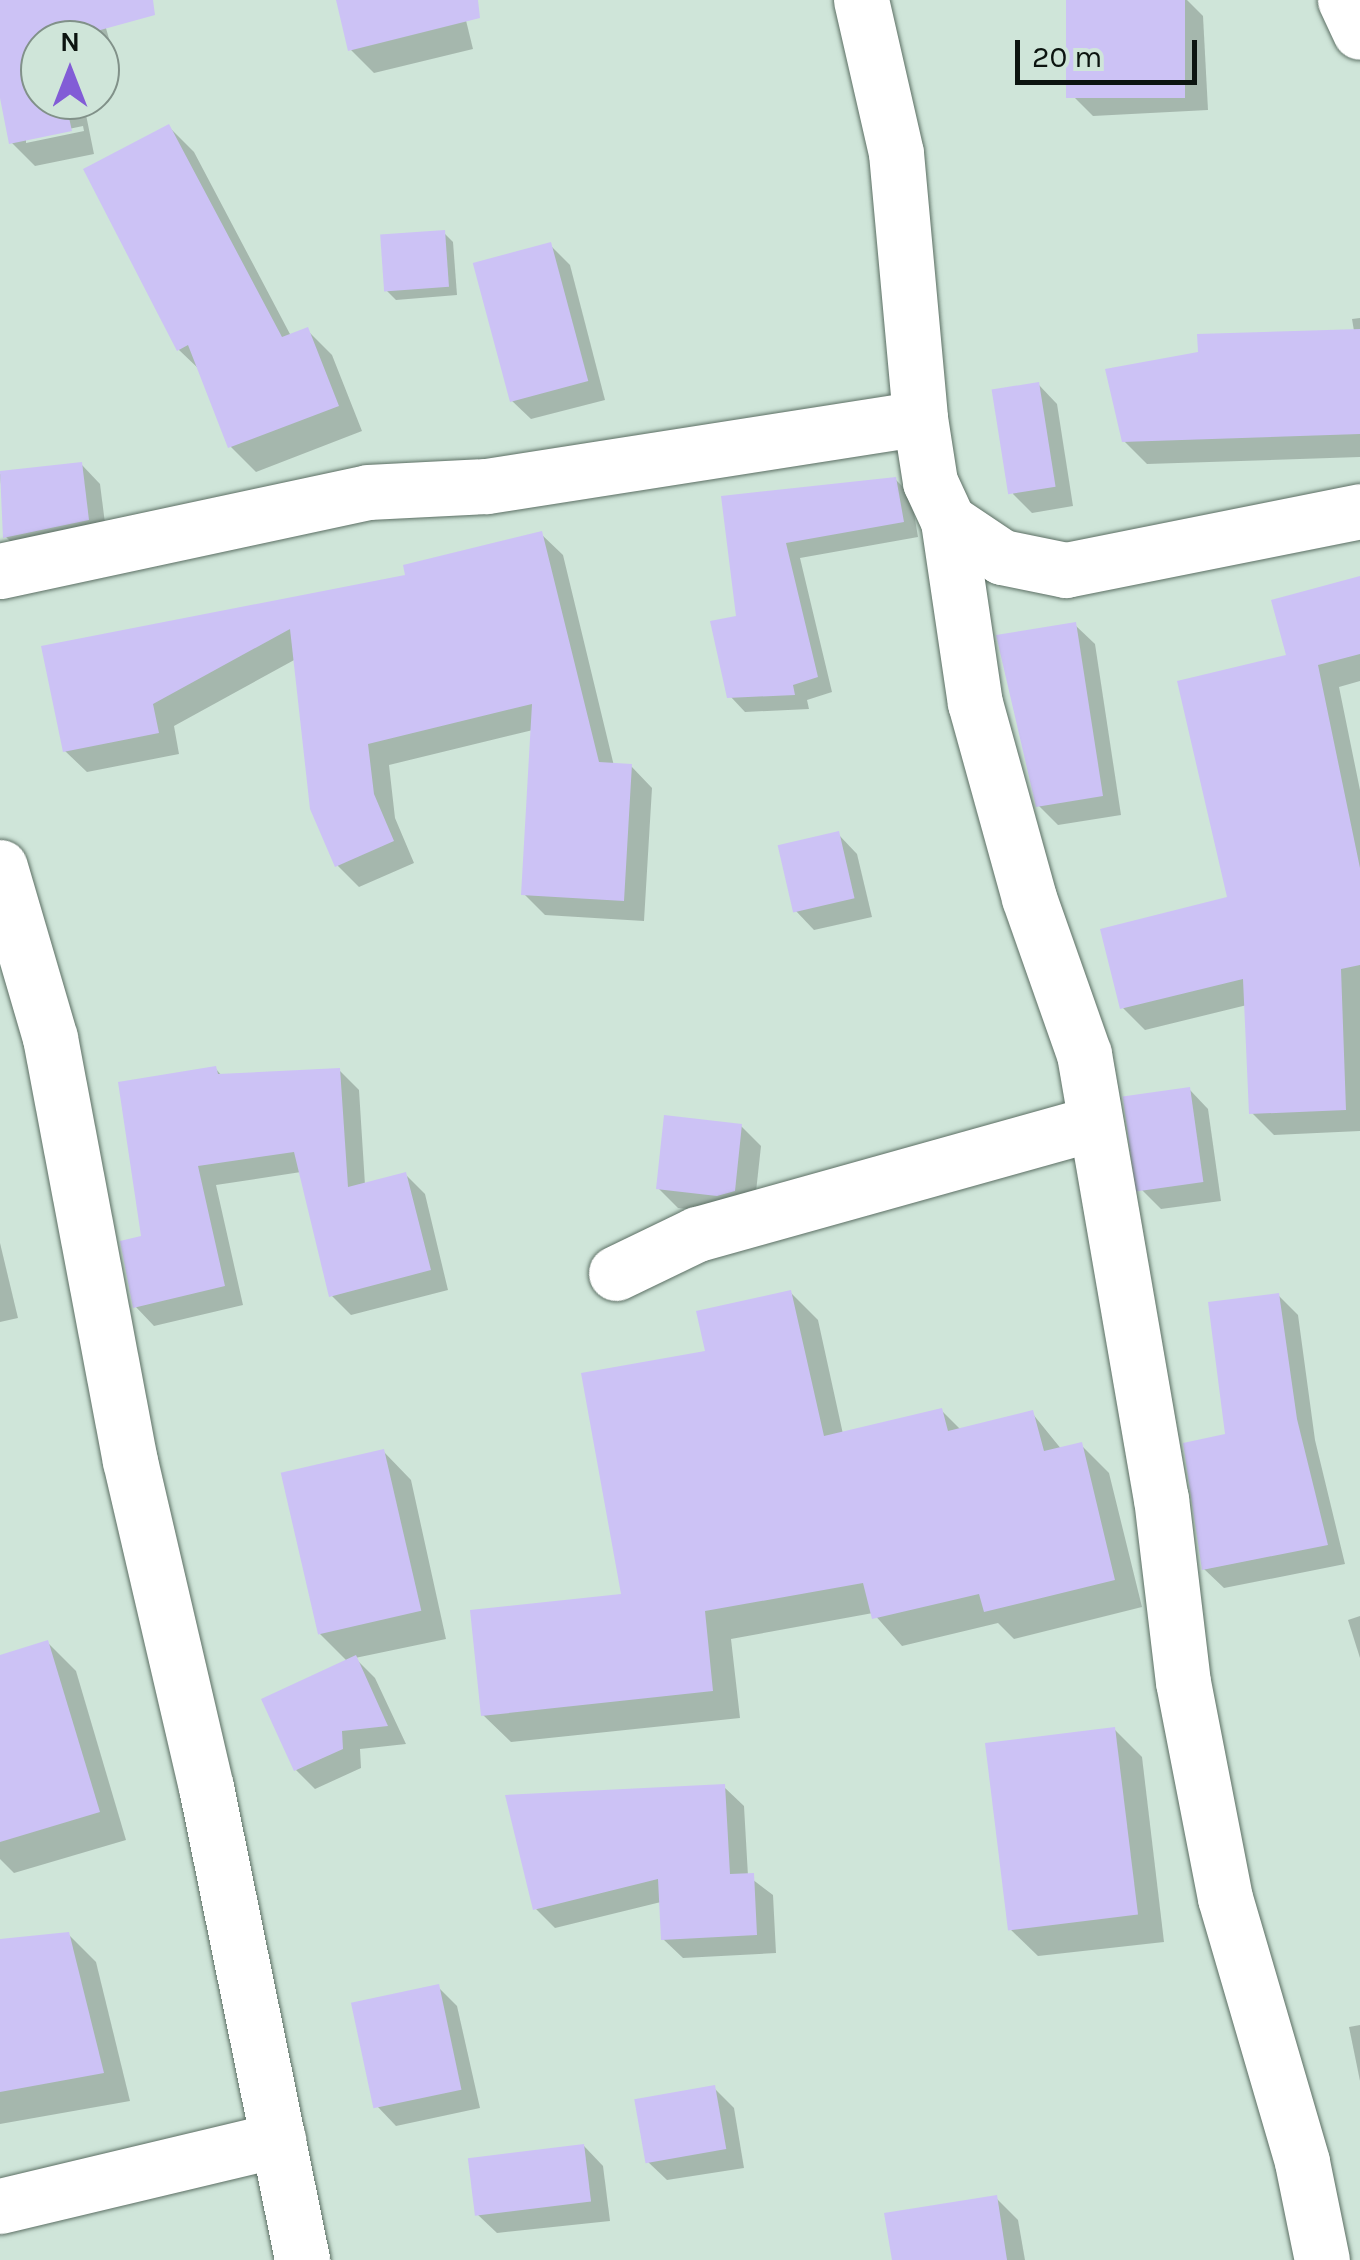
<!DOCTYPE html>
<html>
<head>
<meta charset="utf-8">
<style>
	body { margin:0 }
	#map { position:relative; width:1360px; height:2260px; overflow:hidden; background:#cfe5d9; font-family:Karla,sans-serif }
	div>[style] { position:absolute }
	.shadow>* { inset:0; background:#0003 }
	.building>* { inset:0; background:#ccc2f5; transform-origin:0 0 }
	.roads { filter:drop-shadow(0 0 2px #5c6f64) drop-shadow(0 0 2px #5c6f64) }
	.minor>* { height:55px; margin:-27.5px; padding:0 27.5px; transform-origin:27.5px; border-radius:27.5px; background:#fff }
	span { translate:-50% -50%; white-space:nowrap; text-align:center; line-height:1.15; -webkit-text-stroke:8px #cfe5d9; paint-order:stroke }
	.north { position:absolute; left:20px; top:20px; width:100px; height:100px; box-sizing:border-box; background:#cfe5d9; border:2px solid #819189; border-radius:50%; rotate:0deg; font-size:28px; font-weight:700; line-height:40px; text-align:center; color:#0c1410 }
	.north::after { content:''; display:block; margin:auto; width:35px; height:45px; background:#825cd6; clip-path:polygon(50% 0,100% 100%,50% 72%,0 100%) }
	.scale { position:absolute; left:1015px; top:40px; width:182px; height:45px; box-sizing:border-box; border:5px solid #0c1410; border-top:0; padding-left:12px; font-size:30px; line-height:35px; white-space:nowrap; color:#0c1410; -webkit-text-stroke:8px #cfe5d9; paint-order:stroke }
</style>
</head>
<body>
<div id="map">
	<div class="shadow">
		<div style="clip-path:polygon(evenodd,0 0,116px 0,99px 4px,114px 56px,100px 60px,100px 40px,40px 40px,40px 100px,83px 100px,94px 154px,35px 166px,12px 143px,0 0,83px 126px,84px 131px,26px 143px,26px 138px,83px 126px)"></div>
		<div style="clip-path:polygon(338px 0,461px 0,473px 49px,374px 73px,350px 49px)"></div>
		<div style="clip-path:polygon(1109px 0,1187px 0,1203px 16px,1208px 110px,1093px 116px,1074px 97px)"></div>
		<div style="clip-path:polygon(169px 127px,194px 152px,291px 336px,307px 330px,332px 355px,362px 431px,256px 472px,231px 447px,201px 371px,179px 350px)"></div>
		<div style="clip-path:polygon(444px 233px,453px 242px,457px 295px,396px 300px,387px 291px)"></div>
		<div style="clip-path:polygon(550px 245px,570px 265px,605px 400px,531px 419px,511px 400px)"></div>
		<div style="clip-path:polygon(1360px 318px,1360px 457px,1147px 464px,1124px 441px,1354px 331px,1352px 319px)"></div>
		<div style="clip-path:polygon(1038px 384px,1057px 404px,1073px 506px,1032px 513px,1013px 494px)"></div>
		<div style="clip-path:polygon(81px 464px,100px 484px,107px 539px,25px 556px,6px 537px,0 474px)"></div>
		<div style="clip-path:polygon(895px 479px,911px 495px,918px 537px,800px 558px,832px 692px,807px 700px,809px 709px,745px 712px,730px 696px,739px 617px,724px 498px)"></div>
		<div style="clip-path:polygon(541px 534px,563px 555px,614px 766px,631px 766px,652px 788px,644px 921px,545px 915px,524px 894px,533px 730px,389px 765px,395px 818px,414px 863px,359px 887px,337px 865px,296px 659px,174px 726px,179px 754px,87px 772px,65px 751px,44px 648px,408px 577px)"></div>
		<div style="clip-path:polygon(1360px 579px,1360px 681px,1339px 687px,1360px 790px,1360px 1131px,1274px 1135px,1252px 1113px,1247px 1005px,1145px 1030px,1123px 1008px,1230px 899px,1289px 657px)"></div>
		<div style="clip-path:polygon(1075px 625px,1095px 644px,1121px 815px,1058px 825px,1038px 805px)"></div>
		<div style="clip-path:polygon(838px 834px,857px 854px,872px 917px,814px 930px,795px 910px)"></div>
		<div style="clip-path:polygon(216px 1069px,222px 1076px,339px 1070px,359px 1090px,365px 1185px,406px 1175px,425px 1194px,448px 1290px,351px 1315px,332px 1296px,301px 1172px,216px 1185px,243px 1305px,154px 1326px,135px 1306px,144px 1238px)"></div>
		<div style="clip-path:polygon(1189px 1089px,1208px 1109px,1221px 1201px,1161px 1209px,1142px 1190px)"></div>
		<div style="clip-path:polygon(741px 1126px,761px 1146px,754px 1210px,737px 1214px,678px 1208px,658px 1188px)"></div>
		<div style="clip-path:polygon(0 1243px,18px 1318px,0 1322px)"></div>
		<div style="clip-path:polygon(790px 1292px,818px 1320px,843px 1434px,942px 1411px,961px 1430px,1032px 1413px,1062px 1450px,1081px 1445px,1109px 1473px,1142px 1607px,1014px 1639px,998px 1623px,902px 1646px,873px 1613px,731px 1639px,740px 1718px,511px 1742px,483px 1715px,624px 1596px,708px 1353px)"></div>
		<div style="clip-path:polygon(1278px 1295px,1298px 1315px,1315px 1440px,1345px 1564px,1224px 1588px,1204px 1569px,1228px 1436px)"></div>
		<div style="clip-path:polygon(384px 1452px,411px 1480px,446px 1639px,355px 1658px,375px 1678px,406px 1744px,360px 1749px,361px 1768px,315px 1789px,296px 1770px,348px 1662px,318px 1632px)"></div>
		<div style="clip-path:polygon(1360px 1616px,1360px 1658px,1348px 1620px)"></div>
		<div style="clip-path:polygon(48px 1643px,76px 1671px,126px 1840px,14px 1873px,0 1859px,0 1657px)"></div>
		<div style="clip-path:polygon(1114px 1729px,1142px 1757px,1164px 1942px,1038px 1956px,1010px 1929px)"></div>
		<div style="clip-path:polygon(724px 1787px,744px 1806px,748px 1876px,773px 1895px,776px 1953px,683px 1958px,663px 1939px,661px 1902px,555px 1928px,535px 1908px)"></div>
		<div style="clip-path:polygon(68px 1934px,96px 1962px,130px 2101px,0 2124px,0 1942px)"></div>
		<div style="clip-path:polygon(438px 1987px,457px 2006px,480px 2108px,396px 2126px,377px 2106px)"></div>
		<div style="clip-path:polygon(1360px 2025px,1360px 2081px,1349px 2027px)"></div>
		<div style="clip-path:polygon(714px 2088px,734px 2108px,744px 2168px,667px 2180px,647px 2161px)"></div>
		<div style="clip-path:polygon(584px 2146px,603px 2166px,610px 2221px,497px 2233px,477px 2214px)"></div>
		<div style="clip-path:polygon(996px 2198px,1018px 2220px,1025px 2260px,895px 2260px)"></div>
	</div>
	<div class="building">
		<div style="clip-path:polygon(0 0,153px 0,155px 15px,64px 40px,40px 40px,40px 100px,65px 100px,72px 131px,9px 144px,0 98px)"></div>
		<div style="clip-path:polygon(336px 0,478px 0,480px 18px,348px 51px)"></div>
		<div style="left:1066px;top:0;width:119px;height:98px"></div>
		<div style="clip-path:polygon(169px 124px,282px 337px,308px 327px,339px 406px,228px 448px,188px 345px,177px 351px,83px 169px)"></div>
		<div style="left:445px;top:230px;width:57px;height:65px;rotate:86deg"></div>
		<div style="left:551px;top:242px;width:144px;height:81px;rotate:75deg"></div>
		<div style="clip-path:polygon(1360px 329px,1360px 434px,1122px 442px,1105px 369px,1198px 352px,1197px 334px)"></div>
		<div style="left:1039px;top:382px;width:106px;height:48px;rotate:81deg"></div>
		<div style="clip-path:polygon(82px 462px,89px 520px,3px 538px,0 471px)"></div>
		<div style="clip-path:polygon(896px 477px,904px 522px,786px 543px,818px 677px,793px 685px,795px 695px,727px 698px,710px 621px,736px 616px,721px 496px)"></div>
		<div style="clip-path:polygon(542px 531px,599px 762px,632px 764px,624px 901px,521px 895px,532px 704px,368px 744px,374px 794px,394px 841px,335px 867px,310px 809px,290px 629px,153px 704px,159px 733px,63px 752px,41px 646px,405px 575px,403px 565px)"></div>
		<div style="clip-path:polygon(1360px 576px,1360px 654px,1318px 665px,1360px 868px,1360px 965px,1341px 969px,1346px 1110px,1249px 1114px,1243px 979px,1120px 1009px,1100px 929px,1227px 897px,1177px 681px,1286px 655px,1271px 600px)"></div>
		<div style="clip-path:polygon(1076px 622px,1103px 796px,1036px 807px,996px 635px)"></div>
		<div style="left:839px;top:831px;width:69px;height:63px;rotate:77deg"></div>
		<div style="clip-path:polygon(216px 1066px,218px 1074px,340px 1068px,348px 1187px,406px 1172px,431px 1270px,329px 1297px,294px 1152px,198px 1166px,225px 1286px,133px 1308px,120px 1241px,141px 1236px,118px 1082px)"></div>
		<div style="left:1190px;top:1087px;width:96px;height:68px;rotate:82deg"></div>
		<div style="clip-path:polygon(664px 1115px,742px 1124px,735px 1191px,717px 1196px,656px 1189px)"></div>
		<div style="clip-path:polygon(791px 1290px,824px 1436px,942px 1408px,948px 1431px,1033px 1410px,1044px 1451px,1082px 1442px,1115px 1580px,984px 1612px,979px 1594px,872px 1619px,863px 1583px,705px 1611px,713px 1691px,481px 1716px,470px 1610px,621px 1594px,581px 1373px,705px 1351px,696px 1311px)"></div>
		<div style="clip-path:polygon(1279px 1293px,1297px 1419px,1328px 1545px,1202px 1570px,1183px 1443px,1225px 1434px,1208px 1302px)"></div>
		<div style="left:384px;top:1449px;width:166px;height:106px;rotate:77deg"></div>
		<div style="clip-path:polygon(48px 1640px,100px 1812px,0 1842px,0 1655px)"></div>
		<div style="clip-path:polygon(356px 1655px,388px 1726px,342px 1731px,343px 1749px,294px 1771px,261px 1699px)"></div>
		<div style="left:1115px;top:1727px;width:189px;height:131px;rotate:83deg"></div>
		<div style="clip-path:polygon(725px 1784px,730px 1874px,754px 1873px,757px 1935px,661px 1940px,658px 1879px,533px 1910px,505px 1795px)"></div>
		<div style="clip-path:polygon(69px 1932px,104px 2073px,0 2092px,0 1939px)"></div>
		<div style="left:439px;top:1984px;width:108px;height:90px;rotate:78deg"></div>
		<div style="left:715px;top:2085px;width:65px;height:82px;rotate:80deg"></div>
		<div style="left:584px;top:2144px;width:58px;height:117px;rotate:83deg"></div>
		<div style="clip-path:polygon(997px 2195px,1007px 2260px,892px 2260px,884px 2213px)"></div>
	</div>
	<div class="roads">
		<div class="minor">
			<div style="left:861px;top:0;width:157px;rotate:77.1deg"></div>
			<div style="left:896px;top:153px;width:266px;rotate:84.8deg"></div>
			<div style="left:920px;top:418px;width:65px;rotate:81.1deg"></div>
			<div style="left:930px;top:482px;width:43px;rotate:65.2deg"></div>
			<div style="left:948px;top:521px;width:184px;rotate:81.6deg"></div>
			<div style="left:975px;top:703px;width:202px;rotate:74.5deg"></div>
			<div style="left:1029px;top:898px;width:165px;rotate:70.6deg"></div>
			<div style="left:1084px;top:1054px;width:451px;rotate:80.2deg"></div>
			<div style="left:1161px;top:1498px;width:185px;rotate:83.2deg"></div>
			<div style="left:1183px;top:1682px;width:220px;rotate:79deg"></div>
			<div style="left:1225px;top:1898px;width:275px;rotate:73.7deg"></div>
			<div style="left:1302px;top:2162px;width:100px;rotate:78.5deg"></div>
			<div style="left:1345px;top:0;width:35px;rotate:65deg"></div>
			<div style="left:948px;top:521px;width:65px;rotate:33.7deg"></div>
			<div style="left:1002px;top:557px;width:65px;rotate:11.5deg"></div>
			<div style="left:1066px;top:570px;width:300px;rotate:-11.3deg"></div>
			<div style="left:0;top:571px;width:376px;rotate:-12.1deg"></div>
			<div style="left:368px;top:492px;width:119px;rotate:-2.9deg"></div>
			<div style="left:487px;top:486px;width:438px;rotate:-8.9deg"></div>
			<div style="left:0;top:867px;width:178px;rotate:73.7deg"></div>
			<div style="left:50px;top:1038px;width:430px;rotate:79.3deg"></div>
			<div style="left:130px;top:1461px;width:335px;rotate:76.9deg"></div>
			<div style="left:206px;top:1787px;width:483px;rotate:78.5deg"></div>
			<div style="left:616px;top:1273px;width:90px;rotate:-25.7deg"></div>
			<div style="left:697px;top:1234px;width:413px;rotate:-15.6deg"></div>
			<div style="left:0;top:2206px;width:286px;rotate:-13.4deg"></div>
		</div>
	</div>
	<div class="north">N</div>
	<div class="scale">20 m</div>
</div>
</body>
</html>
